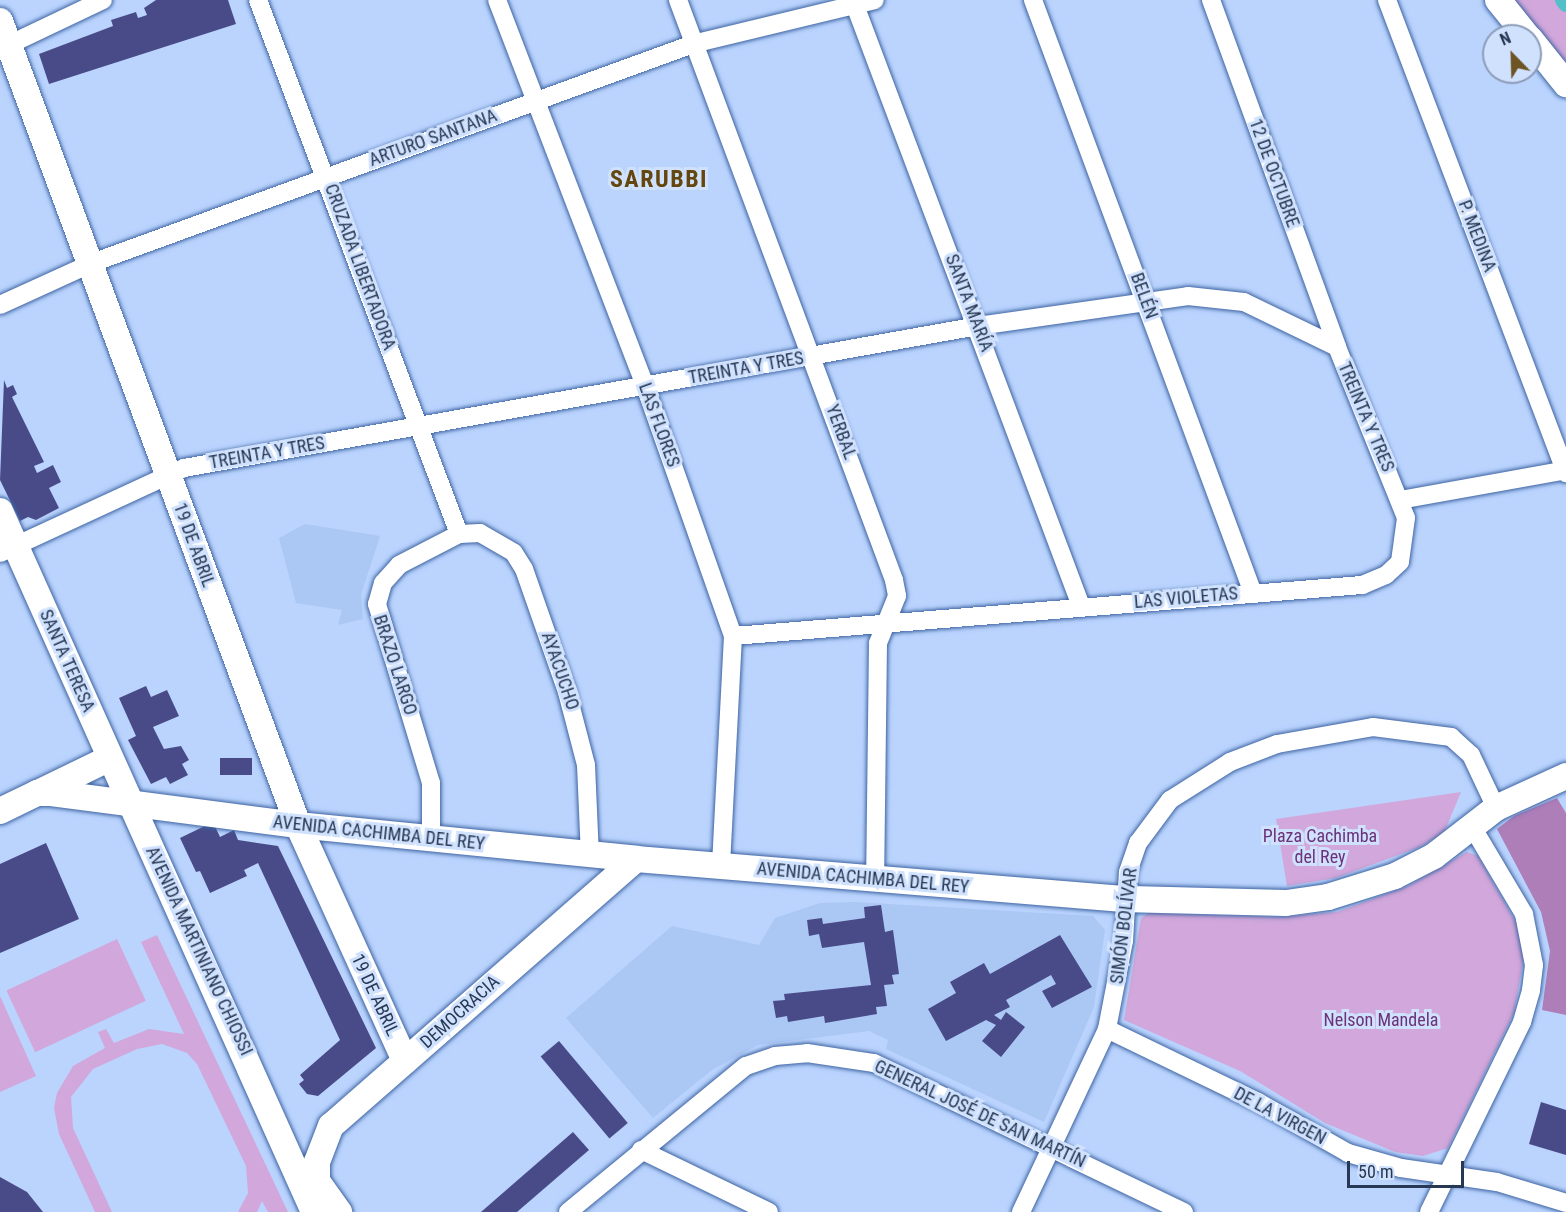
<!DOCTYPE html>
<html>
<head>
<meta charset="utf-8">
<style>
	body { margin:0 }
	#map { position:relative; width:1566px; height:1212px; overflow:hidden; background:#bad4fe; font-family:"Roboto Condensed",sans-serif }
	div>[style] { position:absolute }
	.built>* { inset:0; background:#abc7f4 }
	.green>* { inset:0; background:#d2a7db; transform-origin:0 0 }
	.forest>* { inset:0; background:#ae7eb9 }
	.canal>* { height:16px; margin:-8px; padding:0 8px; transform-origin:8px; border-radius:8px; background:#52c0c6 }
	.building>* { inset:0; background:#494b89; transform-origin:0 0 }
	.roads { filter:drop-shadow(0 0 2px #3e64a3) drop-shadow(0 0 2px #3e64a3) }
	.street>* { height:18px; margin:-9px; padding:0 9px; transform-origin:9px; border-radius:9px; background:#fff }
	.secondary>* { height:26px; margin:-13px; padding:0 13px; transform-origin:13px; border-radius:13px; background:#fff }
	span { translate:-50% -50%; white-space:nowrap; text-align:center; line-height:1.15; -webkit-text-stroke:6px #cfe1fd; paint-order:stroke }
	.street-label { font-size:18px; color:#273854 }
	.park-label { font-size:18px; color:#6c3179 }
	.district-label { font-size:24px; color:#64470e; font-weight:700; letter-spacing:1.5px }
	.north { position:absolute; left:1482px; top:24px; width:60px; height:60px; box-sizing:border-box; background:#cfe1fd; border:2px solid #8c9db9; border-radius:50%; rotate:337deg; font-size:16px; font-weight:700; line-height:24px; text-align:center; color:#273854 }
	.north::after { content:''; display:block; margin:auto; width:21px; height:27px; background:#6e5425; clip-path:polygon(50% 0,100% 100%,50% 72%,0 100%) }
	.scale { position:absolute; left:1347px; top:1161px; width:117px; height:27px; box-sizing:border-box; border:3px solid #273854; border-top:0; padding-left:8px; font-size:18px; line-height:21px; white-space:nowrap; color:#273854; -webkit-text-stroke:4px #cfe1fd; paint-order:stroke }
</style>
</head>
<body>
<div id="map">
	<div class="built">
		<div style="clip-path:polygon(305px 524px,380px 536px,361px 595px,363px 619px,338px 625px,342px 610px,296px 603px,279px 538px)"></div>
		<div style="clip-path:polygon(855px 902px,1093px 916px,1105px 930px,1094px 1007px,1044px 1122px,886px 1049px,888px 1040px,869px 1031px,758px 1045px,712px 1070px,653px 1118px,566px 1018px,672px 926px,759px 945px,775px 918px,820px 903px)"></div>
	</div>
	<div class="green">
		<div style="clip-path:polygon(1512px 0,1566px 0,1566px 70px)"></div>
		<div style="clip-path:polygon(1461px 792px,1444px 833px,1420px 847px,1336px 878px,1287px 886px,1276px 819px)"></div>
		<div style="clip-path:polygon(1467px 852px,1478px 856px,1518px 926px,1524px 957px,1514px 1013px,1448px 1148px,1423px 1156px,1395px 1152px,1325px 1123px,1240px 1071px,1124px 1020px,1141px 918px,1149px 913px,1279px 917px,1337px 912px,1408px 886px)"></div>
		<div style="clip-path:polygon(157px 935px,288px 1212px,268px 1212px,262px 1201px,257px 1212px,238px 1212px,248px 1193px,246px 1166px,197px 1064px,187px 1053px,162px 1044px,137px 1049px,93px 1069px,71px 1097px,73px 1128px,112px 1212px,95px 1212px,59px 1134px,54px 1108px,57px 1093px,73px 1066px,105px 1048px,98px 1032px,106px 1029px,114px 1043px,149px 1029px,184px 1034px,141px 942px)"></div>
		<div style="left:117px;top:939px;width:68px;height:122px;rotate:65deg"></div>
		<div style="clip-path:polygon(0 996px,36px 1076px,0 1092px)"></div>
	</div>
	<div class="forest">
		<div style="clip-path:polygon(1557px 798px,1566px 813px,1566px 1015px,1542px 1010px,1550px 951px,1541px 912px,1497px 829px,1514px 816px)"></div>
	</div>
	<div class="canal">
		<div style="left:1563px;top:0;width:5px;rotate:53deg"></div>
	</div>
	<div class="building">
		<div style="clip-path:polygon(156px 0,228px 0,236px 24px,49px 84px,39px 54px,113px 26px,111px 20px,136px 12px,138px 18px,147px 15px,144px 8px)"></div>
		<div style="clip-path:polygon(4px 380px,7px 388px,13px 385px,17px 394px,12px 397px,44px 462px,34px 466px,37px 473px,53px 465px,61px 482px,49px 488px,59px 508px,36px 520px,28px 517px,20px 521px,0 480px)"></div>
		<div style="clip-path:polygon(146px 686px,151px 697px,167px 690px,179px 716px,153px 727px,164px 749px,181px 746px,189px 760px,182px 764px,188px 775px,170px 784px,166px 777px,151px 784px,128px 740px,136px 736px,119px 698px)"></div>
		<div style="left:252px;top:758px;width:17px;height:32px;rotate:90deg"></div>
		<div style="clip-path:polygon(213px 822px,220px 837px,234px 830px,238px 840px,278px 846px,376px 1048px,318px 1096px,307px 1094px,299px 1084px,304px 1080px,300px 1075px,340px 1040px,258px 863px,244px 870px,247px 876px,210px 893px,200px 871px,196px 872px,180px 838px)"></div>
		<div style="clip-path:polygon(46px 843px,79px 919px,0 953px,0 864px)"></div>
		<div style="clip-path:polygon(881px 905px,885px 932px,893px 930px,899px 974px,892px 975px,894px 984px,884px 985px,887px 1006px,876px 1007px,877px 1014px,825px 1023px,824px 1016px,788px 1022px,787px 1016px,776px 1018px,773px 1001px,785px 1000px,784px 994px,871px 985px,864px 942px,822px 948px,819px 934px,809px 936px,807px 920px,822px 918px,823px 924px,865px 918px,864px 907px)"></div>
		<div style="clip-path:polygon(1060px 935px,1092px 987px,1052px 1008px,1042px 991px,1056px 984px,1051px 975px,1006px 1000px,1010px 1007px,994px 1015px,1001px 1020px,1006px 1012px,1025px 1027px,1001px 1057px,982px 1041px,996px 1025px,986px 1020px,946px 1041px,928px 1009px,956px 993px,950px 982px,984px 963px,990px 974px)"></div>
		<div style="left:559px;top:1041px;width:107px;height:24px;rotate:50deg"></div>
		<div style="clip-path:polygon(1541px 1102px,1566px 1110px,1566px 1155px,1529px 1144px)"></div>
		<div style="clip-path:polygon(573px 1132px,589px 1150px,517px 1212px,481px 1212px)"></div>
		<div style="clip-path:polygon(0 1177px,27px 1192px,43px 1212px,0 1212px)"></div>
	</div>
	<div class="roads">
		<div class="street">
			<div style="left:258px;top:0;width:571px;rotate:69.37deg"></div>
			<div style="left:497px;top:0;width:413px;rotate:69deg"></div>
			<div style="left:645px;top:386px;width:265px;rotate:70.6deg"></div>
			<div style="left:733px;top:636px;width:230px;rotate:93deg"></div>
			<div style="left:678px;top:0;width:619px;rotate:69.57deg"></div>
			<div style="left:894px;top:580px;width:16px;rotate:79deg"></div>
			<div style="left:897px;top:596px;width:51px;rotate:112deg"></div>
			<div style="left:878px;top:643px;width:237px;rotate:90.7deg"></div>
			<div style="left:853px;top:0;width:647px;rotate:69.38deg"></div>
			<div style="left:1033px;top:0;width:632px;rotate:69.65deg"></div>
			<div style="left:1211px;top:0;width:369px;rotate:70deg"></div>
			<div style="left:1387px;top:0;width:506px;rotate:69.27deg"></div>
			<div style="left:0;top:49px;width:114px;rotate:-25.4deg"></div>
			<div style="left:0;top:305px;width:101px;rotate:-24.5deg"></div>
			<div style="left:92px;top:263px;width:640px;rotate:-20.02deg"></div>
			<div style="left:693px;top:44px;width:187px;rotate:-13.6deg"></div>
			<div style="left:1400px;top:500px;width:169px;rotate:-10.2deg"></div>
			<div style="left:0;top:553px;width:203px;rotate:-24.8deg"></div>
			<div style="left:184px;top:468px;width:807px;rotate:-10.14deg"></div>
			<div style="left:978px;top:326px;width:212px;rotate:-8.1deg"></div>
			<div style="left:1188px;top:296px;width:56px;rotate:6.1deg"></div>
			<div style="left:1244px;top:302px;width:103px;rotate:25.8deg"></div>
			<div style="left:1337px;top:347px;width:184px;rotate:68deg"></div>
			<div style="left:1406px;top:518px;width:44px;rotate:97.8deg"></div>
			<div style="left:1400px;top:562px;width:19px;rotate:137deg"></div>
			<div style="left:1386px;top:575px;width:26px;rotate:157deg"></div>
			<div style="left:1362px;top:585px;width:631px;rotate:175.36deg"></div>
			<div style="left:431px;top:837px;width:54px;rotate:-90deg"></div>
			<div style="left:431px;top:783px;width:187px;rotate:-106.8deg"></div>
			<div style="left:377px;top:604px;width:22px;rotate:-74deg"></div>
			<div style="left:383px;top:583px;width:24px;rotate:-48deg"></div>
			<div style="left:399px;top:565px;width:68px;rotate:-27.3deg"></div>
			<div style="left:459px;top:534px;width:21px;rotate:-3deg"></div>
			<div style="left:480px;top:533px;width:39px;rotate:30deg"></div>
			<div style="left:514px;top:553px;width:19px;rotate:58deg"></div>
			<div style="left:524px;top:569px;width:130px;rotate:70.7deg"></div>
			<div style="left:567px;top:692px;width:75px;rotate:75.4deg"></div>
			<div style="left:586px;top:765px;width:90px;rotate:87.5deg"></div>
			<div style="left:1107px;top:1029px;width:168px;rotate:25.8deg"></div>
			<div style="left:1258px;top:1102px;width:103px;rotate:29.5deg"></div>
			<div style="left:1348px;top:1153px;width:55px;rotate:15.8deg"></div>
			<div style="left:1401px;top:1168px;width:97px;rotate:8.3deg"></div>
			<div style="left:1497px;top:1182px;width:72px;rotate:16.9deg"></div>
			<div style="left:641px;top:1150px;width:142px;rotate:25.8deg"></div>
			<div style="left:568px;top:1212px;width:230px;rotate:-39.4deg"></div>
			<div style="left:746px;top:1066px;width:31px;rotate:-19deg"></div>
			<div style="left:775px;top:1056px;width:32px;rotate:-5deg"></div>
			<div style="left:807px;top:1053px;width:68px;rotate:8.5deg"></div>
			<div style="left:874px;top:1063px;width:344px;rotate:25.7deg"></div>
			<div style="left:1021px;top:1212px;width:202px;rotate:-64.8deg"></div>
			<div style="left:1107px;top:1029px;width:90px;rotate:-79.1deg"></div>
			<div style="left:1124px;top:941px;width:69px;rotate:-86.7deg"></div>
			<div style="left:1128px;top:872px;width:31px;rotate:-71deg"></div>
			<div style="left:1138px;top:843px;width:54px;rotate:-53.3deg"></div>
			<div style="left:1170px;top:800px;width:71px;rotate:-32.3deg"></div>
			<div style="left:1230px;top:762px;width:50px;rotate:-21deg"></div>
			<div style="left:1277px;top:744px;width:97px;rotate:-10deg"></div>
			<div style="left:1373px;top:727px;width:79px;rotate:7.3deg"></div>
			<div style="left:1451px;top:737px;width:27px;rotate:42deg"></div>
			<div style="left:1471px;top:755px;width:59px;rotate:64.7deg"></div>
			<div style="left:1429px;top:1212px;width:212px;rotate:-63.9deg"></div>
			<div style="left:1522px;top:1022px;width:33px;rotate:-74deg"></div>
			<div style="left:1531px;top:990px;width:25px;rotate:-83deg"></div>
			<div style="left:1534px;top:965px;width:52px;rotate:-101.1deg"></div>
			<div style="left:1524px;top:914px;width:100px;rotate:-120.7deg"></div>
		</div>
		<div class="secondary">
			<div style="left:1498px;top:0;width:46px;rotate:51.1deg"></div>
			<div style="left:0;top:21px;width:857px;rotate:69.66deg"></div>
			<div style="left:298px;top:825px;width:259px;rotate:65.6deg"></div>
			<div style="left:1530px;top:39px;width:58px;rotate:51.3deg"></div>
			<div style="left:0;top:511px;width:768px;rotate:65.87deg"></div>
			<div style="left:38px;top:793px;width:80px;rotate:-25.9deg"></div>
			<div style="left:0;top:811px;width:41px;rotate:-25.9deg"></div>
			<div style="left:37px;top:793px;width:14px"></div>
			<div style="left:51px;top:793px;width:249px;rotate:7.4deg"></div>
			<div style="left:298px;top:825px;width:340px;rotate:5.7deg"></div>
			<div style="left:636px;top:859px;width:492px;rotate:4.7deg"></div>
			<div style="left:1126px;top:899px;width:160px;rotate:1.4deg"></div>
			<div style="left:1286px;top:903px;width:42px;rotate:-8.1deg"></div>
			<div style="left:1328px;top:897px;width:70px;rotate:-17.4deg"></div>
			<div style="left:1395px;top:876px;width:44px;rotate:-27.1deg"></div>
			<div style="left:1434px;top:856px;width:78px;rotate:-37.7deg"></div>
			<div style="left:1496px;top:808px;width:77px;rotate:-24.6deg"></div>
			<div style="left:312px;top:1174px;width:47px;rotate:54.6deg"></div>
			<div style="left:317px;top:1185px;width:23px;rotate:-90deg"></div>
			<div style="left:317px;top:1162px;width:39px;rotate:-69deg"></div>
			<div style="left:331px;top:1126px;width:405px;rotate:-41.2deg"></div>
		</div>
	</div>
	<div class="street-label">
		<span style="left:433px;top:138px;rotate:-20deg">ARTURO SANTANA</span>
		<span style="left:1274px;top:173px;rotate:70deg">12 DE OCTUBRE</span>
		<span style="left:1477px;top:236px;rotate:69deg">P. MEDINA</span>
		<span style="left:360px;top:267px;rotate:70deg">CRUZADA LIBERTADORA</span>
		<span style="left:1144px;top:296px;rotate:70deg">BELÉN</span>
		<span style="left:969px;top:303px;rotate:69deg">SANTA MARÍA</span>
		<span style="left:746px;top:368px;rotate:-10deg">TREINTA Y TRES</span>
		<span style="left:1366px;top:417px;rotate:67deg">TREINTA Y TRES</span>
		<span style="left:659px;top:425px;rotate:70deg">LAS FLORES</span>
		<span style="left:841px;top:432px;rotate:70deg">YERBAL</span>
		<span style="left:267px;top:453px;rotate:-10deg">TREINTA Y TRES</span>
		<span style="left:194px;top:545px;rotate:70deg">19 DE ABRIL</span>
		<span style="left:1186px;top:598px;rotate:-5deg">LAS VIOLETAS</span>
		<span style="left:67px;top:661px;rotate:66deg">SANTA TERESA</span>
		<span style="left:395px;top:665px;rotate:72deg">BRAZO LARGO</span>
		<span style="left:560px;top:671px;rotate:71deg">AYACUCHO</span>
		<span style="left:379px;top:833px;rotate:6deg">AVENIDA CACHIMBA DEL REY</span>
		<span style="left:863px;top:878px;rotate:5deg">AVENIDA CACHIMBA DEL REY</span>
		<span style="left:1124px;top:926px;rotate:-83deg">SIMÓN BOLÍVAR</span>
		<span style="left:199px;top:951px;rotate:65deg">AVENIDA MARTINIANO CHIOSSI</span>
		<span style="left:375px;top:995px;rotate:65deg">19 DE ABRIL</span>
		<span style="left:460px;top:1012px;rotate:-42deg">DEMOCRACIA</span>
		<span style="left:980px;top:1114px;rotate:25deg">GENERAL JOSÉ DE SAN MARTÍN</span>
		<span style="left:1280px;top:1116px;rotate:28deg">DE LA VIRGEN</span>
	</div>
	<div class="park-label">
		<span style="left:1320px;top:847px">Plaza Cachimba<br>del Rey</span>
		<span style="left:1381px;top:1020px">Nelson Mandela</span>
	</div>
	<div class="district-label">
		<span style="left:659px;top:180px">SARUBBI</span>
	</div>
	<div class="north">N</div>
	<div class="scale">50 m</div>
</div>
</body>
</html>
